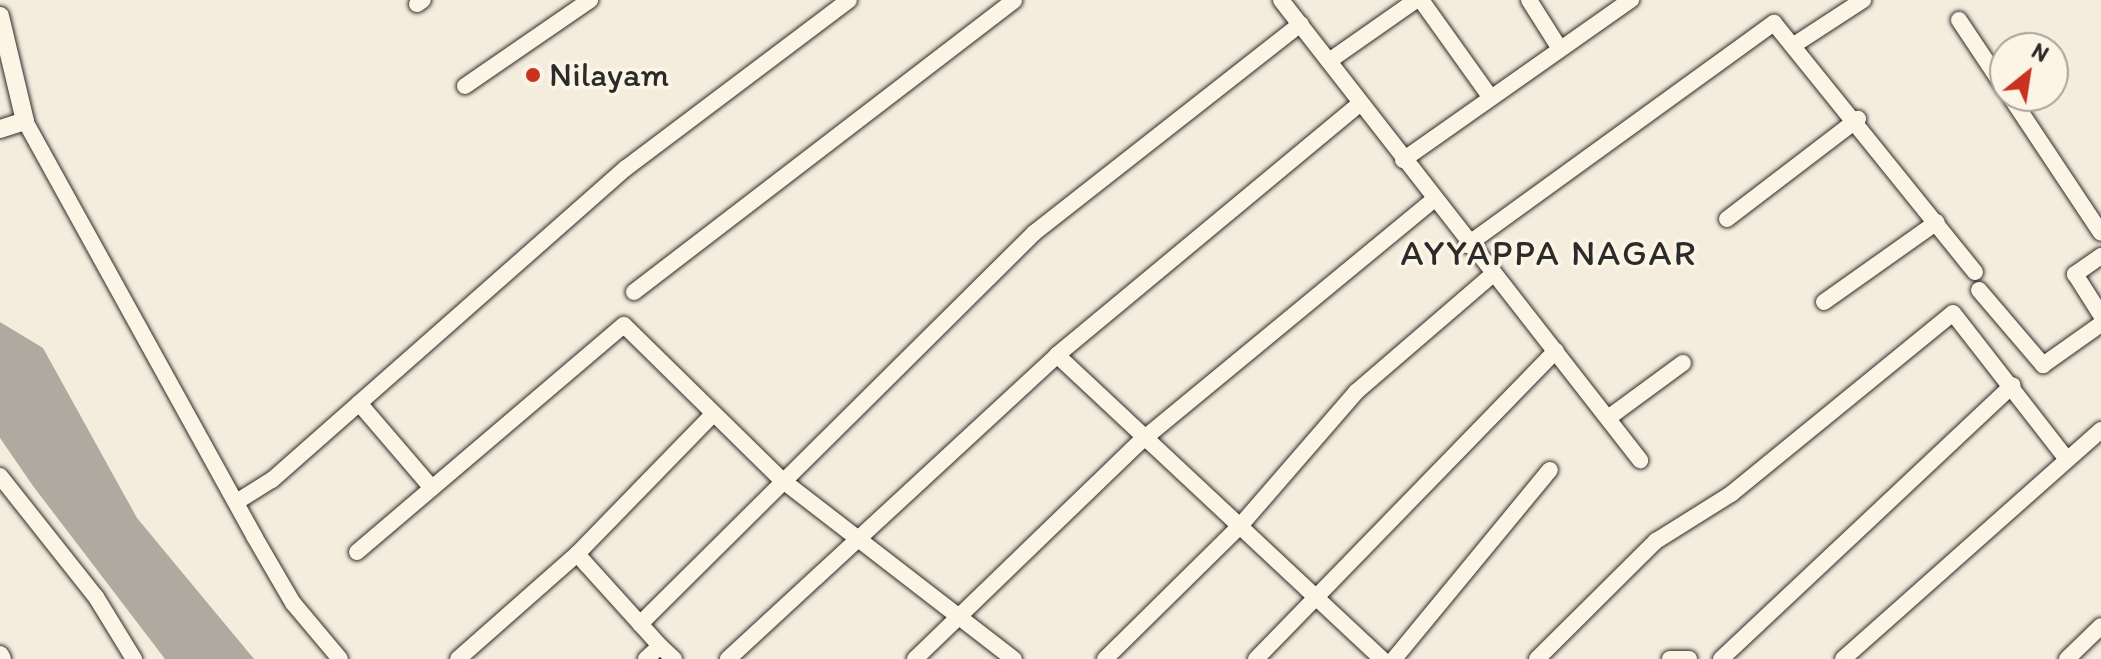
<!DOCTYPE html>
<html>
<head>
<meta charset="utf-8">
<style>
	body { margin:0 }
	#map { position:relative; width:2101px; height:659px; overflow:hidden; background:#f4edde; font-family:Itim,sans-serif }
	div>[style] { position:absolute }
	.water>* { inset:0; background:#afaaa0 }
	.roads { filter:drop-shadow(0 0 2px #2b2b2b) drop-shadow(0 0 2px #2b2b2b) }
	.minor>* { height:16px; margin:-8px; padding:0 8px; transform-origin:8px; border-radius:8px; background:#fcf5e5 }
	.tertiary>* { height:18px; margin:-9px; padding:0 9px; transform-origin:9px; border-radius:9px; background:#fcf5e5 }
	.dots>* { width:22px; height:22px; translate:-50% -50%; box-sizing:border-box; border:4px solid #fcf5e5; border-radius:50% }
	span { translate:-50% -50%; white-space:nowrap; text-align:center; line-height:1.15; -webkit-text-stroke:7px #fcf5e5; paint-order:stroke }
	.poi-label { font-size:34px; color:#2b2b2b }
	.left { translate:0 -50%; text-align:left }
	.neighbourhood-label { font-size:36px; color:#2b2b2b; letter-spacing:2px }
	.north { position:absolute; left:1989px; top:32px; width:80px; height:80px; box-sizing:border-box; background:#fcf5e5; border:2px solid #a8a49b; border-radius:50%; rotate:30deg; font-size:22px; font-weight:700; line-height:32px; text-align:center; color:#2b2b2b }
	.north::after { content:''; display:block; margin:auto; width:28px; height:36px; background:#c8321e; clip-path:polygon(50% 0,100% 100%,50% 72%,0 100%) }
</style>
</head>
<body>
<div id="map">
	<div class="water">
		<div style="clip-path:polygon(0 322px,43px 348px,137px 518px,254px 659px,165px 659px,33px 486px,0 438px)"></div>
	</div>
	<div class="roads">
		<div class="minor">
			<div style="left:1281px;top:0;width:584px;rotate:52.03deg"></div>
			<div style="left:1421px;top:0;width:120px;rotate:54.5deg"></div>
			<div style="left:1529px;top:0;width:58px;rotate:57.7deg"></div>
			<div style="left:417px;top:4px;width:7px;rotate:-34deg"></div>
			<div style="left:1959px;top:20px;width:83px;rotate:56.3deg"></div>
			<div style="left:1797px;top:43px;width:79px;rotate:-33.1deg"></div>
			<div style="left:1329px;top:61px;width:106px;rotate:-35deg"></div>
			<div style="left:465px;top:86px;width:152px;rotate:-34.5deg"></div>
			<div style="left:2010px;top:96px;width:164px;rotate:56.4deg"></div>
			<div style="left:25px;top:121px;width:474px;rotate:61.1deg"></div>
			<div style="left:254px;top:536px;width:78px;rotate:59.8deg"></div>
			<div style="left:293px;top:603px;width:73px;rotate:50deg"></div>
			<div style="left:1403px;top:160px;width:279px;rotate:-35.1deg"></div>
			<div style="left:1727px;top:219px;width:165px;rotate:-37.4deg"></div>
			<div style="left:1467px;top:245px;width:379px;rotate:-35.9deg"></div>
			<div style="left:1774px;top:23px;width:320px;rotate:51.1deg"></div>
			<div style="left:2101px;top:256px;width:32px;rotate:145deg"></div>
			<div style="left:2075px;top:274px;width:49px;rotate:57.6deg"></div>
			<div style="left:1979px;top:290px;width:99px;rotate:49.5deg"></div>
			<div style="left:2043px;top:365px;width:71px;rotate:-35.3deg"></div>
			<div style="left:634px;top:292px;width:479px;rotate:-37.5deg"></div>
			<div style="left:1824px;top:302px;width:138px;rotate:-35.3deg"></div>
			<div style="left:1057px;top:355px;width:445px;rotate:43.1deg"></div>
			<div style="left:359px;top:403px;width:111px;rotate:49.4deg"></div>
			<div style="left:1608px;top:418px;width:93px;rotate:-36.3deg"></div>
			<div style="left:0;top:476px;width:154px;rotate:51.6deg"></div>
			<div style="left:96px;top:597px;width:73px;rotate:58.5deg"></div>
			<div style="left:238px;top:501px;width:40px;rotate:-32deg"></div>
			<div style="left:272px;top:480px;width:472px;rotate:-41.4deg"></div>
			<div style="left:626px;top:168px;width:279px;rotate:-37deg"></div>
			<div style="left:357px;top:552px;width:350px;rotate:-40.4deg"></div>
			<div style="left:624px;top:325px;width:221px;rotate:44.5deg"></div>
			<div style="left:782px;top:480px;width:293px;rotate:37.7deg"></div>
			<div style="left:577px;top:554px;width:124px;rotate:47.9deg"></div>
			<div style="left:660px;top:646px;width:19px;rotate:137deg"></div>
			<div style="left:640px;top:624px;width:555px;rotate:-44.78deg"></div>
			<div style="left:1034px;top:233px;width:339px;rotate:-38.1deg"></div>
			<div style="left:660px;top:646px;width:19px;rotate:43deg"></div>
			<div style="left:458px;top:659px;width:159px;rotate:-41.4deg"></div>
			<div style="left:577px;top:554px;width:195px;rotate:-45.8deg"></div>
			<div style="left:728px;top:659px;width:448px;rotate:-42.7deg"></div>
			<div style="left:1057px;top:355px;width:394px;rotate:-39.7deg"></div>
			<div style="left:915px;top:659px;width:314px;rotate:-44deg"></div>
			<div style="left:1141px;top:441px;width:379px;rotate:-39.5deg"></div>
			<div style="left:1105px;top:659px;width:190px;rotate:-44.6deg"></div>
			<div style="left:1240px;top:526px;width:177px;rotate:-49.1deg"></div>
			<div style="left:1356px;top:392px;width:179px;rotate:-40.7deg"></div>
			<div style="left:1256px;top:659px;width:430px;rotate:-45.8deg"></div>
			<div style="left:1394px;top:659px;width:245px;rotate:-50.5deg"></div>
			<div style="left:1537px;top:659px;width:168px;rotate:-44.8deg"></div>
			<div style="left:1656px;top:541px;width:89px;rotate:-32.1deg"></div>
			<div style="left:1731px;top:494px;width:286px;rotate:-39.2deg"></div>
			<div style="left:1953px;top:313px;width:182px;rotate:52.1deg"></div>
			<div style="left:1670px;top:659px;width:19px"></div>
			<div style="left:1721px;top:659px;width:400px;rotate:-43.2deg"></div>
			<div style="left:1843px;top:659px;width:345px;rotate:-41.6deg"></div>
			<div style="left:2067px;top:659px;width:47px;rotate:-44.1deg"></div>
		</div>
		<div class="tertiary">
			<div style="left:0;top:16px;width:108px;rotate:76.6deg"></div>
			<div style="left:25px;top:121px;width:26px;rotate:162deg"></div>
			<div style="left:0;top:655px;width:4px;rotate:63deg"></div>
		</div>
	</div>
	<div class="dots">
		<div style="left:533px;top:75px;background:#c8321e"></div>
	</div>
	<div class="poi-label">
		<span class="left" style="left:549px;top:75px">Nilayam</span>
	</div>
	<div class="neighbourhood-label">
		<span style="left:1549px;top:253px">AYYAPPA NAGAR</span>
	</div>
	<div class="north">N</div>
</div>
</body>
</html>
